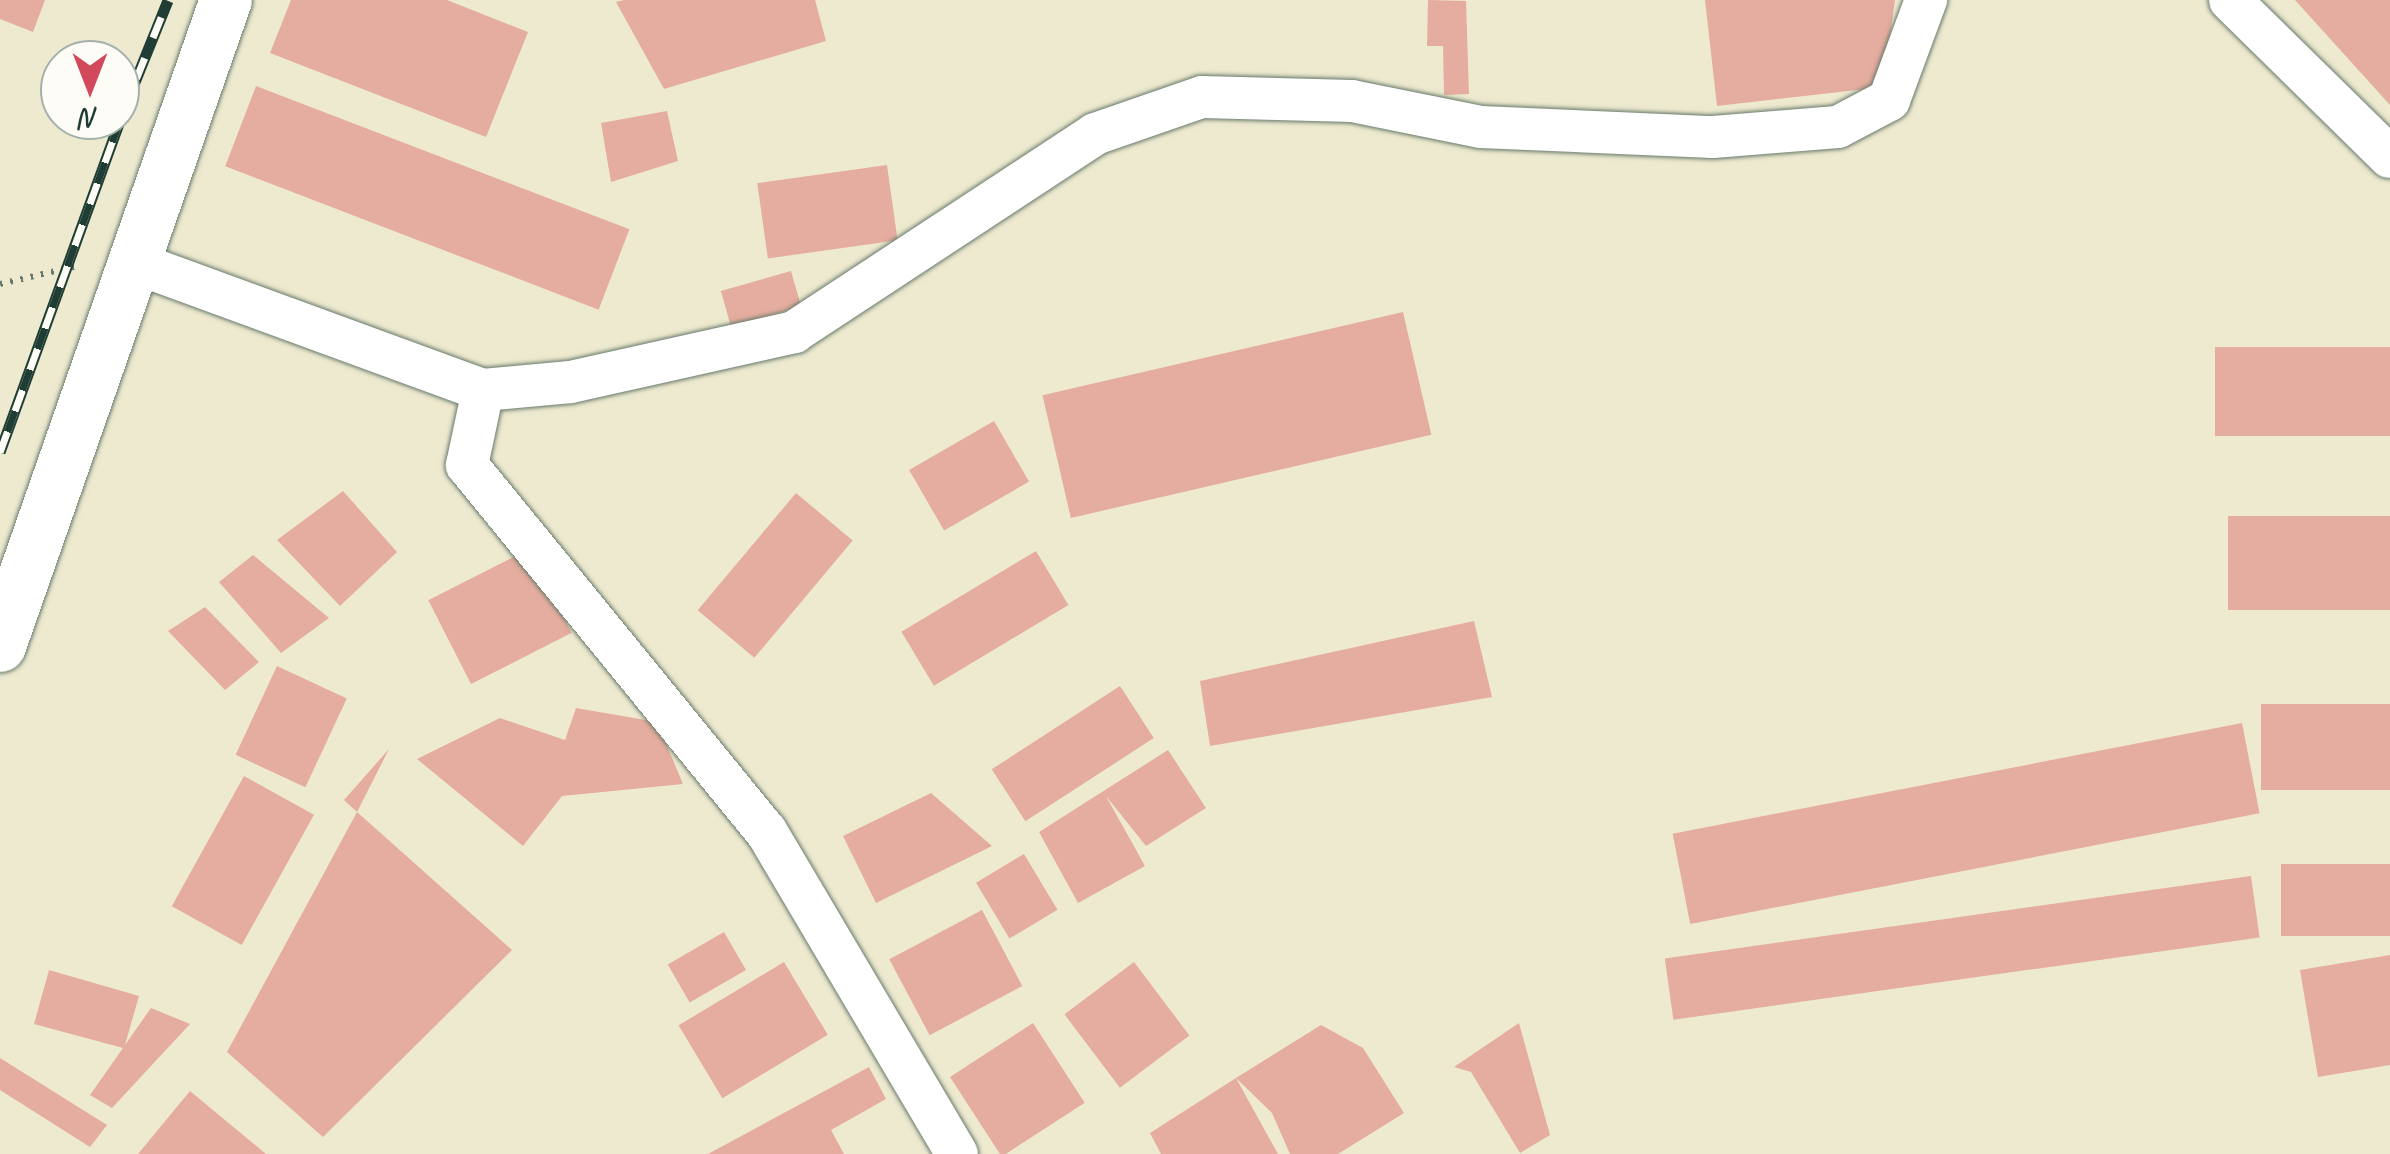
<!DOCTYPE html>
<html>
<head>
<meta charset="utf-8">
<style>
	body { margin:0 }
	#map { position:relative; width:2390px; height:1154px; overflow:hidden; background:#eeead0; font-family:Caveat,sans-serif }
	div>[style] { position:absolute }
	.building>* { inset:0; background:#e5ad9f; transform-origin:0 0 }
	.path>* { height:6px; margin-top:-3px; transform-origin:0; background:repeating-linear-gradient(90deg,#677a6b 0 2.5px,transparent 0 10.5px) }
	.roads { filter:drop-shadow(0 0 2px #677a6b) drop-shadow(0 0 2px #677a6b) }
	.minor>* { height:42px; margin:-21px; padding:0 21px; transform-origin:21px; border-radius:21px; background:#fff }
	.tertiary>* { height:52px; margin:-26px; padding:0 26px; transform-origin:26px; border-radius:26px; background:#fff }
	.rail>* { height:11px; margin-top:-5.5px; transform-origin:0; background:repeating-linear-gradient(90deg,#fdfcf7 0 22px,#1f3d34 0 44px); box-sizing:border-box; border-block:2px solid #1f3d34 }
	span { translate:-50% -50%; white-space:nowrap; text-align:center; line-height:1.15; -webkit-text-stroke:10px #fdfcf7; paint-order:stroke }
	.north { position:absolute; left:40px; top:40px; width:100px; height:100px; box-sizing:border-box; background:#fdfcf7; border:2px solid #a4b0a9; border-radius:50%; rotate:180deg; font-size:28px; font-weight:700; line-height:40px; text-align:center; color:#1f3d34 }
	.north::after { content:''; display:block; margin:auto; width:35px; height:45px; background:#d1495b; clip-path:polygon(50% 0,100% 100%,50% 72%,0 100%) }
</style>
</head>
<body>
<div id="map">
	<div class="building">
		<div style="clip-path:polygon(0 0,45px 0,33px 32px,0 19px)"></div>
		<div style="clip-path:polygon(291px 0,447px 0,528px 32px,486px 137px,270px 53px)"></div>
		<div style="clip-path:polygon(624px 0,815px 0,826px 41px,664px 89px,616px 2px)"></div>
		<div style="clip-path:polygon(1428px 0,1466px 1px,1469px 94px,1444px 95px,1443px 46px,1427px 46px)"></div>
		<div style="clip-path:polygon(1705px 0,1895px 0,1883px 87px,1717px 106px)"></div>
		<div style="clip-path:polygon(2295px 0,2390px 0,2390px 105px)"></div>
		<div style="left:256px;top:86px;width:400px;height:86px;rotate:21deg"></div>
		<div style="clip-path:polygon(667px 111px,678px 161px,611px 182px,601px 123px)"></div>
		<div style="left:887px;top:165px;width:76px;height:131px;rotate:82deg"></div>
		<div style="left:791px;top:271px;width:37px;height:73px;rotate:74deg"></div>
		<div style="left:1403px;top:312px;width:126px;height:370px;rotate:77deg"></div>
		<div style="left:2390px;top:347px;width:89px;height:175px;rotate:90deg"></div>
		<div style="left:994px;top:421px;width:70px;height:98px;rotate:60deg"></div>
		<div style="clip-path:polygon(343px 491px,397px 552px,340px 606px,277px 540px)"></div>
		<div style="left:796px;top:493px;width:74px;height:153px;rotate:40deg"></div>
		<div style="left:2390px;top:516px;width:94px;height:162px;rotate:90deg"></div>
		<div style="left:529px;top:549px;width:94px;height:113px;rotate:63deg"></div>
		<div style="left:1036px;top:551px;width:63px;height:157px;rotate:59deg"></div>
		<div style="clip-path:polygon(253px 555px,329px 618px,281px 653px,219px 582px)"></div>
		<div style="clip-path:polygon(205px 607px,259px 662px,225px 690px,168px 631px)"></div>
		<div style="clip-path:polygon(1474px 621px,1492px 697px,1210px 746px,1200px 681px)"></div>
		<div style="left:277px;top:666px;width:77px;height:98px;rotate:25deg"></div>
		<div style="left:1120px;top:686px;width:62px;height:153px;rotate:57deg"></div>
		<div style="left:2390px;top:704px;width:86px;height:129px;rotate:90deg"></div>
		<div style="clip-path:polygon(576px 708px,657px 722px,683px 784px,562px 796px,523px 846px,417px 759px,500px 718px,565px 740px)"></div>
		<div style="left:2242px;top:723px;width:92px;height:580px;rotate:79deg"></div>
		<div style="clip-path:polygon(389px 749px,357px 812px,512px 950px,323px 1137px,227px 1052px,357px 812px,344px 800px)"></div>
		<div style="clip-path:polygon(1168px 750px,1206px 808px,1146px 846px,1106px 796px,1145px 866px,1078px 903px,1039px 832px)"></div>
		<div style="left:244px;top:776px;width:80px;height:149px;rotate:29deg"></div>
		<div style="clip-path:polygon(931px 793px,992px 846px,876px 903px,843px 836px)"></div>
		<div style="left:1024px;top:854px;width:65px;height:56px;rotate:59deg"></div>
		<div style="left:2390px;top:864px;width:72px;height:109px;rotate:90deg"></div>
		<div style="left:2251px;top:876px;width:62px;height:592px;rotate:82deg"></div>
		<div style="left:982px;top:910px;width:86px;height:105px;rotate:62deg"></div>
		<div style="left:724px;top:932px;width:44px;height:65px;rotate:60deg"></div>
		<div style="clip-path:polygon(2390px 955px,2390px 1065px,2318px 1077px,2300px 970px)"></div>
		<div style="left:784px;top:962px;width:85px;height:123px;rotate:59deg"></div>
		<div style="left:1134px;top:962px;width:92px;height:87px;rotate:53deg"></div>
		<div style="clip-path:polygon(49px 970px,139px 996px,125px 1045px,151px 1008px,190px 1024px,112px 1108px,90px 1095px,123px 1048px,34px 1024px)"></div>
		<div style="left:1033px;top:1023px;width:95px;height:99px;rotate:57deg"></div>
		<div style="clip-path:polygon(1519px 1023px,1550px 1135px,1520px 1153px,1471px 1072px,1454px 1067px)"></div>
		<div style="clip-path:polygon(1321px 1025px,1363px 1048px,1404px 1113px,1338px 1154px,1290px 1154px,1272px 1113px,1236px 1078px,1278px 1154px,1161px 1154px,1150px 1133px,1236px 1078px)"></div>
		<div style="clip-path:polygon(0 1058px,107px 1125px,90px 1147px,0 1090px)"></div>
		<div style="clip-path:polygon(869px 1067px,886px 1099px,831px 1130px,844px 1154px,708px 1154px)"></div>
		<div style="clip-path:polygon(190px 1091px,266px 1154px,138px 1154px)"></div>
	</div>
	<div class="path">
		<div style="left:0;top:284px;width:79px;rotate:-13.2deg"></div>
	</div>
	<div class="roads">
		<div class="minor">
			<div style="left:2230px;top:0;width:224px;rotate:44.5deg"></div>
			<div style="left:133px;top:262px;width:373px;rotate:20.1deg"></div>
			<div style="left:483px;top:390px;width:88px;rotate:-5.2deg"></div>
			<div style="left:571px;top:382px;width:229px;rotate:-12.6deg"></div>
			<div style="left:794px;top:332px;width:360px;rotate:-33.3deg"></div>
			<div style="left:1095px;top:134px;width:113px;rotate:-19.1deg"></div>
			<div style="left:1202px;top:97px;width:150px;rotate:1.5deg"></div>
			<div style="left:1352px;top:101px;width:132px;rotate:11.4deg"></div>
			<div style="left:1481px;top:127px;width:232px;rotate:2.5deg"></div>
			<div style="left:1713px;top:137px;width:125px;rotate:-4.6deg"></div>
			<div style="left:1838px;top:127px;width:58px;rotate:-27.9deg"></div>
			<div style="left:1889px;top:100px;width:107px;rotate:-69.7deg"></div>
			<div style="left:483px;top:390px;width:77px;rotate:102deg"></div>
			<div style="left:467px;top:465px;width:473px;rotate:50.8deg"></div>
			<div style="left:766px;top:831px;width:375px;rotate:59.4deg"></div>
		</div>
		<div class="tertiary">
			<div style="left:0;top:646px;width:684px;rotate:-70.72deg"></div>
		</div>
	</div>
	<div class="rail">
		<div style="left:120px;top:119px;width:128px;rotate:-68deg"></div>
		<div style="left:0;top:452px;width:353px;rotate:-70.1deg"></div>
	</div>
	<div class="north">N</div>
</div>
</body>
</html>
